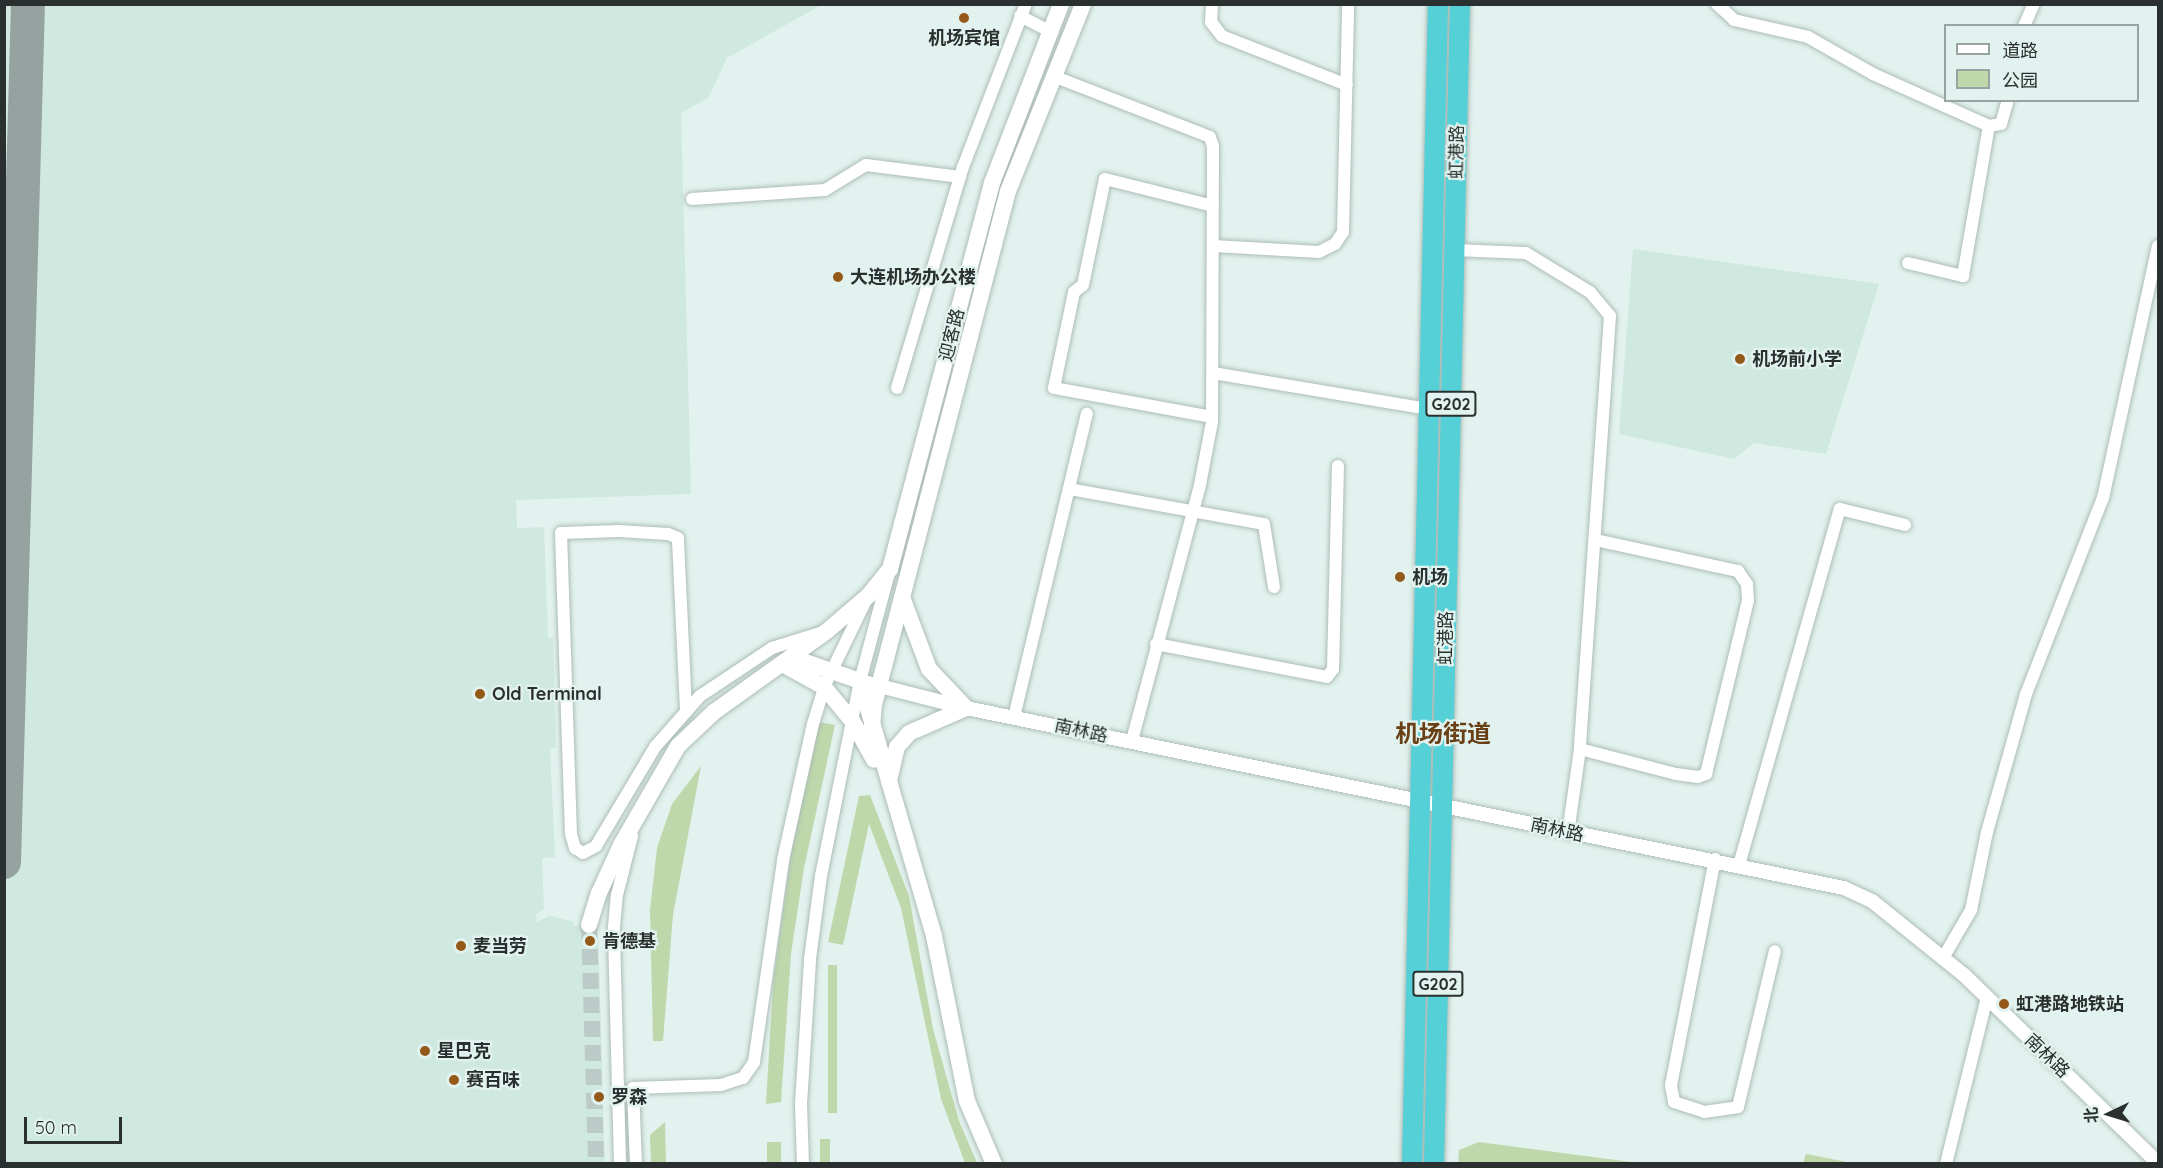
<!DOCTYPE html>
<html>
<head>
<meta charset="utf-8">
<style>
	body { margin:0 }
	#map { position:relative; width:2163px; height:1168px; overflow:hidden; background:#e2f2ee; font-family:Quicksand,"Noto Sans SC",sans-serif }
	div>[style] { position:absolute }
	.built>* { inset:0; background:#cfe8e0 }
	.green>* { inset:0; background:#bfd8ab; transform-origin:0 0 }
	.taxiway>* { height:34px; margin:-17px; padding:0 17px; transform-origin:17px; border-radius:17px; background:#96a2a0 }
	.secondary-tunnel>* { height:16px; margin-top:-8px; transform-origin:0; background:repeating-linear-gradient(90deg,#bdcbc8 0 16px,transparent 0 24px) }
	.roads { filter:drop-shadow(0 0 2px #adbcb8) drop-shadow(0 0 2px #adbcb8) }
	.minor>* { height:12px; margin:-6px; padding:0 6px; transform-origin:6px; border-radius:6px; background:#fff }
	.tertiary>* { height:14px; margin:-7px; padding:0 7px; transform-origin:7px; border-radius:7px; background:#fff }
	.secondary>* { height:16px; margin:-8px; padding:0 8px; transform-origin:8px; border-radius:8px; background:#fff }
	.trunk>* { height:20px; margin:-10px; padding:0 10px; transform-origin:10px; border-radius:10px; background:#54d0d6 }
	.dots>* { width:16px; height:16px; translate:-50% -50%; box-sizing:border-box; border:3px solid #e2f2ee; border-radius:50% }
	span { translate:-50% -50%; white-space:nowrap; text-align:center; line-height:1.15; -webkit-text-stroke:4.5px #e2f2ee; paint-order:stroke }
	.shield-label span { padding:2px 4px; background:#e2f2ee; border:2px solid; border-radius:4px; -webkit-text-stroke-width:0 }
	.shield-label { font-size:16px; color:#2a302f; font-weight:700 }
	.poi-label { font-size:18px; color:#2a302f; font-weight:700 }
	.left { translate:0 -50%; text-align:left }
	.street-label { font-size:18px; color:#2a302f }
	.district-label { font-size:24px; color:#694016; font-weight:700 }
	.frame { position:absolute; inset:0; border:6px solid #2a302f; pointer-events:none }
	.legend { position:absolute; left:1944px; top:24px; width:195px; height:78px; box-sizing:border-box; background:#e2f2ee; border:2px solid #98a4a2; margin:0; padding:8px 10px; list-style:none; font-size:18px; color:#2a302f }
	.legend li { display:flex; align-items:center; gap:12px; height:30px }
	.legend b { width:30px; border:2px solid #98a4a2 }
	.north { position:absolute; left:2079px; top:1084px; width:60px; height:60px; -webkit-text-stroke:4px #e2f2ee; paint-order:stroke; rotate:266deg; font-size:16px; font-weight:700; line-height:24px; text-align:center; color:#2a302f }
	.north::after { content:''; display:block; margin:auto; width:21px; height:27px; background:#2a302f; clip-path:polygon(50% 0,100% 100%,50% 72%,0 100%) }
	.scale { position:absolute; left:24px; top:1117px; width:98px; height:27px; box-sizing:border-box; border:3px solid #2a302f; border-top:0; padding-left:8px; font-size:18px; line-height:21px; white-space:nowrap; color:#2a302f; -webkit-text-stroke:4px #e2f2ee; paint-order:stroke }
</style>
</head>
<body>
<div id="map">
	<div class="built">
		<div style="clip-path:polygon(5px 5px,821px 5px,727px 58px,708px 98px,681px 113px,691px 494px,516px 500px,517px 528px,544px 527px,548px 638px,553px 638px,556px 748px,550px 749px,555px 857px,542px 858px,544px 909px,536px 914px,537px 922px,549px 916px,573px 921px,574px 926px,598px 925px,605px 1163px,5px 1164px)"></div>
		<div style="clip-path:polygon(1633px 249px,1879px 284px,1826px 454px,1754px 443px,1734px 459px,1619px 434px)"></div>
	</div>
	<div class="green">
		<div style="clip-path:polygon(819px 722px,835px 725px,804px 868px,791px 954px,781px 1102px,766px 1104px,773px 983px,792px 847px)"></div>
		<div style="clip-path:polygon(701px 766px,673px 915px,663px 1041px,653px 1041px,650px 910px,657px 848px,672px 804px)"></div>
		<div style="clip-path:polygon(870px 795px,909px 896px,933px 1029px,959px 1121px,977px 1163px,965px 1163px,941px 1099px,901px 908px,869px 824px,843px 945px,828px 942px,859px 796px)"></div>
		<div style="left:828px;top:965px;width:9px;height:148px"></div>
		<div style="clip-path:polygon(665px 1122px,666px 1163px,651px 1163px,650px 1135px)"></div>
		<div style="left:820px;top:1139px;width:10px;height:24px"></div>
		<div style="left:767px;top:1142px;width:14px;height:21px"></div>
		<div style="clip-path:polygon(1479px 1142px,1639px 1163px,1641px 1163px,1458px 1163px,1459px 1150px)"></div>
		<div style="clip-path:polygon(1806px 1154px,1852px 1163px,1803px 1163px)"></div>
	</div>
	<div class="taxiway">
		<div style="left:4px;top:862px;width:858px;rotate:-88.4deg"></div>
	</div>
	<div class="secondary-tunnel">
		<div style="left:589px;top:925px;width:239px;rotate:88.3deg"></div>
	</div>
	<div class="roads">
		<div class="minor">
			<div style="left:1212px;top:4px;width:18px;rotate:93deg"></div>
			<div style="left:1211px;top:22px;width:18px;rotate:52deg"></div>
			<div style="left:1222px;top:36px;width:134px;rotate:21.4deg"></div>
			<div style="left:1717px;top:4px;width:23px;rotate:43deg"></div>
			<div style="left:1734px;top:20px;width:76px;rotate:12.9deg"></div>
			<div style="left:1808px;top:37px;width:75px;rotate:29.6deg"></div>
			<div style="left:1873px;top:74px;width:127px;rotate:24.1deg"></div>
			<div style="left:1989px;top:126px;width:12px;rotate:-9deg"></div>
			<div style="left:2001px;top:124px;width:25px;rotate:-74deg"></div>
			<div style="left:1020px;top:16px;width:36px;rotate:27deg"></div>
			<div style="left:2024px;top:26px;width:24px;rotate:-66deg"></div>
			<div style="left:1053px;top:76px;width:168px;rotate:21.2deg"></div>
			<div style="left:1210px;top:137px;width:9px;rotate:72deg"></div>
			<div style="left:1213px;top:146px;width:276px;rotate:90.2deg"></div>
			<div style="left:1212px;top:422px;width:64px;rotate:100.8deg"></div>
			<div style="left:1200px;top:485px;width:265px;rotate:104.9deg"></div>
			<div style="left:692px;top:199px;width:133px;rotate:-3.9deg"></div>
			<div style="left:825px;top:190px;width:48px;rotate:-31.4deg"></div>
			<div style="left:866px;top:165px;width:95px;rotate:7.3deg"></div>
			<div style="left:1213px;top:246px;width:106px;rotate:3.2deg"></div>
			<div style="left:1319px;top:252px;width:18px;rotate:-27deg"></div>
			<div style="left:1335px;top:244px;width:14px;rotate:-56deg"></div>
			<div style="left:1343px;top:232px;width:228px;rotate:-88.7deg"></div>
			<div style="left:1455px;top:250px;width:71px;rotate:2.4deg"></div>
			<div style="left:1526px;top:253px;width:75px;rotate:31.4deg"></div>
			<div style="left:1590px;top:292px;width:31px;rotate:50deg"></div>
			<div style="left:1610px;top:316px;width:434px;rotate:94deg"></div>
			<div style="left:1580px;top:749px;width:85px;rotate:98.1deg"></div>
			<div style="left:1908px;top:263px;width:57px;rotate:13.3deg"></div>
			<div style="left:1963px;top:276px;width:152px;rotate:-80.2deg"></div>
			<div style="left:1213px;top:373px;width:219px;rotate:9.5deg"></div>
			<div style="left:897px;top:388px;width:231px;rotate:-73.4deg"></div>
			<div style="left:963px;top:167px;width:175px;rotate:-68.9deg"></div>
			<div style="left:1212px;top:417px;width:161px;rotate:-169.6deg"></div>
			<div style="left:1054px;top:388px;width:98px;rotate:-78.2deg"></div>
			<div style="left:1074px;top:292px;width:11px;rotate:-38deg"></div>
			<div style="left:1083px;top:285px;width:108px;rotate:-78.3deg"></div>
			<div style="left:1105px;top:179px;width:111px;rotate:14deg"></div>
			<div style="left:1069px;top:489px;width:198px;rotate:10.2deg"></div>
			<div style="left:1264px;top:524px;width:64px;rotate:81deg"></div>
			<div style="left:1156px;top:644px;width:174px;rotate:10.9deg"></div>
			<div style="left:1327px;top:677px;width:10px;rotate:-53deg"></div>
			<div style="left:1333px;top:669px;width:203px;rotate:-88.6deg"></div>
			<div style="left:686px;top:710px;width:172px;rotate:-92.7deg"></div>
			<div style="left:678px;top:538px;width:11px;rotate:-158deg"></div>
			<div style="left:668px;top:534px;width:50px;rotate:-176.6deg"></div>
			<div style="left:618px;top:531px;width:57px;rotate:178deg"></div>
			<div style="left:561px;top:533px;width:301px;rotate:88.1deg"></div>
			<div style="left:571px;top:834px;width:15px;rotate:74deg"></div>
			<div style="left:575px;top:848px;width:9px;rotate:32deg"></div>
			<div style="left:583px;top:853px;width:15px;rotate:-28deg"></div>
			<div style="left:596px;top:846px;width:115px;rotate:-59.2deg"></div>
			<div style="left:655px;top:747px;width:68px;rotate:-48.6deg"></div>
			<div style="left:700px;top:696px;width:87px;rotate:-33.7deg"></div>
			<div style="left:772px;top:648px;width:53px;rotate:-17.4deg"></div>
			<div style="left:1014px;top:717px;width:312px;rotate:-76.5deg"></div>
			<div style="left:1580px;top:749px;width:99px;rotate:14.6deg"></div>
			<div style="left:1676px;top:774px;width:22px;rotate:8deg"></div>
			<div style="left:1698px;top:777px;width:9px;rotate:-21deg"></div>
			<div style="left:1706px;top:774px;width:179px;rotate:-76.4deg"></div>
			<div style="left:1748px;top:600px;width:16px;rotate:-94deg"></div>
			<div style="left:1747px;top:584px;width:16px;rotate:-125deg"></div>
			<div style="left:1738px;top:571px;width:145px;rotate:-167.7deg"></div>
			<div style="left:1715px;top:859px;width:231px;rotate:101deg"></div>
			<div style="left:1671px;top:1086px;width:16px;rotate:79deg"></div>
			<div style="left:1674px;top:1102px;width:32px;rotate:18deg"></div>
			<div style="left:1704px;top:1112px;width:34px;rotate:-8deg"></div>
			<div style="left:1738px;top:1107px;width:160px;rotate:-76.7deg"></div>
			<div style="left:1739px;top:865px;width:370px;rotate:-74.2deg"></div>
			<div style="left:1840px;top:509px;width:67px;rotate:13.8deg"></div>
			<div style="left:1943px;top:958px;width:56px;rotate:-59.7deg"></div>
			<div style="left:1971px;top:910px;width:80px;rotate:-78.4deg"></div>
			<div style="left:1987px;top:832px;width:143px;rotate:-74.2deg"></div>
			<div style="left:2026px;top:694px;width:211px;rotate:-68.6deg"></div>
			<div style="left:2103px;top:498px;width:258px;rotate:-77.7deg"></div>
			<div style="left:620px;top:1164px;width:237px;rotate:-91.5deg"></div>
			<div style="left:614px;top:927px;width:32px;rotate:-85deg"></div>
			<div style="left:617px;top:895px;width:61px;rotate:-75.7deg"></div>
			<div style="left:636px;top:1164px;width:76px;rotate:-92.3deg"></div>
			<div style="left:633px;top:1088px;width:88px;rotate:-2deg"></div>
			<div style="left:721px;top:1085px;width:23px;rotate:-18deg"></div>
			<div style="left:743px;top:1078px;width:19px;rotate:-55deg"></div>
			<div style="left:754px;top:1062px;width:204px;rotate:-81.8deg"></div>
			<div style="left:783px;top:860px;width:139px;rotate:-77.6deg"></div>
			<div style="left:813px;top:724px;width:39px;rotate:-73deg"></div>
			<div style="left:824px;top:687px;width:94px;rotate:-64.2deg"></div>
			<div style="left:803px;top:1164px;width:60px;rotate:-91.9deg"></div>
			<div style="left:801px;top:1104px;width:145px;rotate:-86.4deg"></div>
			<div style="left:810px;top:959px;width:84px;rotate:-82.5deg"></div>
			<div style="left:821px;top:876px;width:199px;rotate:-78.7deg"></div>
			<div style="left:860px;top:681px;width:112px;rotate:-75deg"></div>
			<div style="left:1946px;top:1164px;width:172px;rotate:-76.2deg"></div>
		</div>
		<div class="tertiary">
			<div style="left:860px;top:681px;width:109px;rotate:14.3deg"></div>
			<div style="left:966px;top:708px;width:896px;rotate:11.59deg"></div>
			<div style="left:1844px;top:888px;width:31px;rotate:25deg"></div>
			<div style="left:1872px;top:901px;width:118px;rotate:38.8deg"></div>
			<div style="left:1964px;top:975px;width:270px;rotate:44.1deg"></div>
		</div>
		<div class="secondary">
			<div style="left:794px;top:658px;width:70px;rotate:19.2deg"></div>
			<div style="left:860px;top:681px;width:266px;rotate:73.8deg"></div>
			<div style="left:934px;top:936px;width:168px;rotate:78.7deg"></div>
			<div style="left:967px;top:1101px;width:69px;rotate:66.8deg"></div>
			<div style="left:786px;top:666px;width:43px;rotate:28.9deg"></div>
			<div style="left:824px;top:687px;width:45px;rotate:50.4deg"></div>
			<div style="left:853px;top:722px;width:43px;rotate:61.1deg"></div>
			<div style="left:872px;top:727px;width:22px;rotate:-85deg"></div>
			<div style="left:874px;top:705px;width:531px;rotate:-75.39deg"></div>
			<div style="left:1008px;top:191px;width:201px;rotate:-68.1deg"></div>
			<div style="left:889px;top:781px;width:35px;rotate:-77deg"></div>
			<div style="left:897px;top:747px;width:18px;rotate:-49deg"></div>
			<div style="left:909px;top:733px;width:62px;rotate:-23.7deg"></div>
			<div style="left:966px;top:708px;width:54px;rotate:-133.5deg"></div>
			<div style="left:929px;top:669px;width:77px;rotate:-110.6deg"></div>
			<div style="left:589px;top:925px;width:34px;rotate:-73deg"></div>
			<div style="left:599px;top:893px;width:53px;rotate:-65.4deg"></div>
			<div style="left:621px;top:845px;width:114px;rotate:-60.1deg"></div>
			<div style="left:678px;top:746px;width:50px;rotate:-43.4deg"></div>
			<div style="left:714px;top:712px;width:139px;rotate:-35.6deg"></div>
			<div style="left:827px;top:631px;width:54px;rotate:-40.5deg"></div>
			<div style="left:868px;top:596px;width:35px;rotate:-51deg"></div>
			<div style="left:890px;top:569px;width:399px;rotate:-75.2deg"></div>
			<div style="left:992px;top:183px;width:192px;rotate:-68.9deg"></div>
		</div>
		<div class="trunk">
			<div style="left:1412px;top:1164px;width:1160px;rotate:-88.72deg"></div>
			<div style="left:1434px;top:1164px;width:1160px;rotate:-88.72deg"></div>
		</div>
	</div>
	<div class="dots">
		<div style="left:964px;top:18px;background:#945919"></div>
		<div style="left:838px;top:277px;background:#945919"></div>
		<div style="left:1740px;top:359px;background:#945919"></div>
		<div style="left:1400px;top:577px;background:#945919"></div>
		<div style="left:480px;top:694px;background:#945919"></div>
		<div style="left:590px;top:941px;background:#945919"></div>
		<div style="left:461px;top:946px;background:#945919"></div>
		<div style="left:2004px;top:1004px;background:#945919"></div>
		<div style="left:425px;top:1051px;background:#945919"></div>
		<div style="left:454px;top:1080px;background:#945919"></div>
		<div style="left:599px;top:1097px;background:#945919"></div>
	</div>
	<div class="shield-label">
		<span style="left:1451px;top:404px">G202</span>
		<span style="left:1438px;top:984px">G202</span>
	</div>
	<div class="poi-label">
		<span style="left:964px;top:38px">机场宾馆</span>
		<span class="left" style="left:850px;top:277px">大连机场办公楼</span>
		<span class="left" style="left:1752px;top:359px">机场前小学</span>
		<span class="left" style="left:1412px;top:577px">机场</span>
		<span class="left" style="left:492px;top:694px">Old Terminal</span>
		<span class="left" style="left:602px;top:941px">肯德基</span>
		<span class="left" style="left:473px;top:946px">麦当劳</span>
		<span class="left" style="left:2016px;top:1004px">虹港路地铁站</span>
		<span class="left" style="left:437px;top:1051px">星巴克</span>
		<span class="left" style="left:466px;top:1080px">赛百味</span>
		<span class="left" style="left:611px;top:1097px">罗森</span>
	</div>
	<div class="street-label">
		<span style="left:1457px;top:152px;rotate:-89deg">虹港路</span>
		<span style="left:952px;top:335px;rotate:-76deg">迎客路</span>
		<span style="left:1446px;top:638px;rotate:-89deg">虹港路</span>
		<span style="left:1081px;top:731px;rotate:12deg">南林路</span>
		<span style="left:1557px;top:830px;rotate:12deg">南林路</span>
		<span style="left:2047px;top:1056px;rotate:44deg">南林路</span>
	</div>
	<div class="district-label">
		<span style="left:1443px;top:734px">机场街道</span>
	</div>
	<div class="frame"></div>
	<ul class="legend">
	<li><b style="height:8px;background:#fff"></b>道路</li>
	<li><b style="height:16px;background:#bfd8ab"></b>公园</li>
	</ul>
	<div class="north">北</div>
	<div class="scale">50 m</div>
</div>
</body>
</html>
